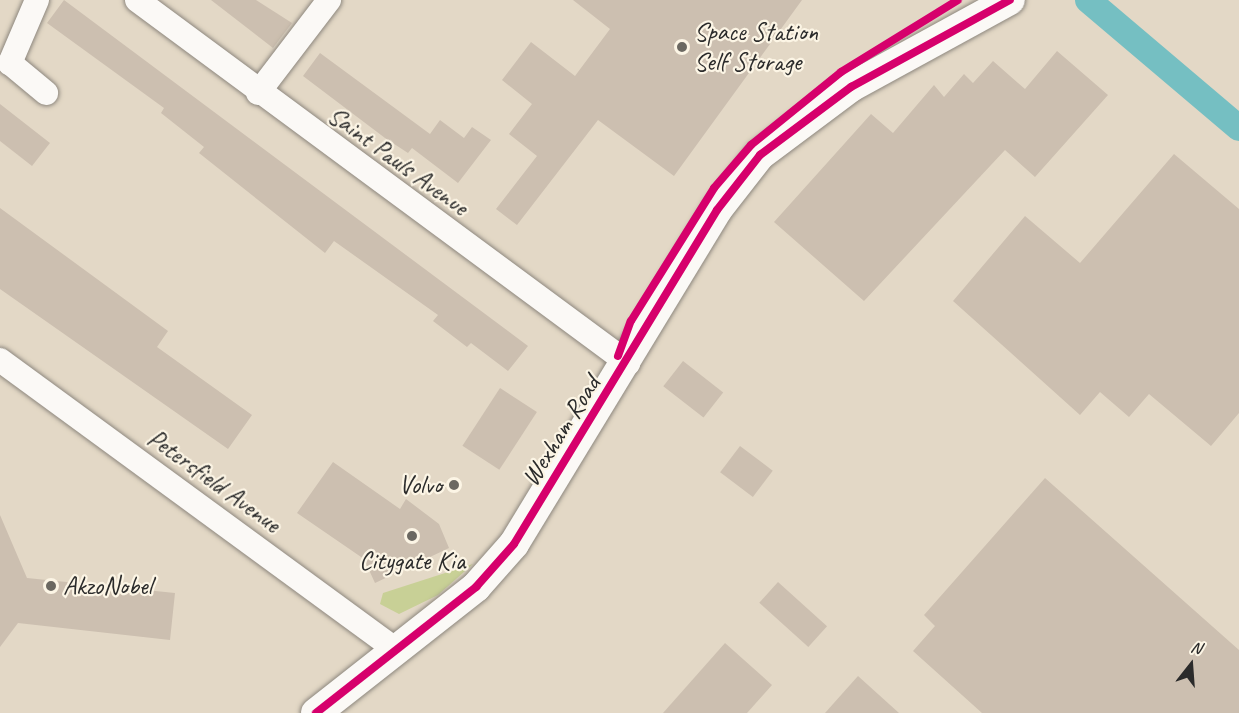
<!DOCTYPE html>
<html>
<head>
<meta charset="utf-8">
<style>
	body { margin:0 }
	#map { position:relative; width:1239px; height:713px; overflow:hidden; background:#e3d8c6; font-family:Caveat,sans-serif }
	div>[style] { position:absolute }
	.green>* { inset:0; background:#c8d096 }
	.canal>* { height:26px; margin:-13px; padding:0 13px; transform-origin:13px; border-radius:13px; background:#75bfc2 }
	.building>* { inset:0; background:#ccbfb0; transform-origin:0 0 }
	.roads { filter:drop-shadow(0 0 2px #8d877e) drop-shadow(0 0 2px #8d877e) }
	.minor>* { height:24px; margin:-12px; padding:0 12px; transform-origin:12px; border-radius:12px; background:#fbf9f6 }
	.tertiary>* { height:30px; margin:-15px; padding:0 15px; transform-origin:15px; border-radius:15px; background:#fbf9f6 }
	.cycleway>* { height:8px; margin:-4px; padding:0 4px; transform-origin:4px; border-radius:4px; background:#d6006c }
	.dots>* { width:16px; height:16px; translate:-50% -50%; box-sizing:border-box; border:3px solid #fcf5e5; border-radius:50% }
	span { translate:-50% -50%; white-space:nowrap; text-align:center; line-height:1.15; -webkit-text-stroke:4.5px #fcf5e5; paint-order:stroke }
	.poi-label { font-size:26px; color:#2b2b2b }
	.left { translate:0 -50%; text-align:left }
	.right { translate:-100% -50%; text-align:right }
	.street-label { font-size:26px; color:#2b2b2b }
	.north { position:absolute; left:1161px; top:635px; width:60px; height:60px; -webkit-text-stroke:4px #fcf5e5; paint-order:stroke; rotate:17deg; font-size:16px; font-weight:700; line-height:24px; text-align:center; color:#2b2b2b }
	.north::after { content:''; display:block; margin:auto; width:21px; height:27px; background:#2b2b2b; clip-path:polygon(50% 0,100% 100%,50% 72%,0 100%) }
</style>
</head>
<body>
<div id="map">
	<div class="green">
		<div style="clip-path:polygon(473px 564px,438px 595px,399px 614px,380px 604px,383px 593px)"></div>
	</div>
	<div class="canal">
		<div style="left:1088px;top:0;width:198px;rotate:40.3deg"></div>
	</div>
	<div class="building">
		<div style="clip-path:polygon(64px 0,528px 346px,508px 371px,471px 343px,467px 347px,433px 321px,438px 315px,334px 241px,325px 253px,199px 153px,204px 147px,161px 113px,164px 108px,47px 23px)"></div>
		<div style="clip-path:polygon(211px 0,256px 0,292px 23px,273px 48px)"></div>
		<div style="clip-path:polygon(573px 0,802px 0,674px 176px,598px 120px,517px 225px,496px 209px,537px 156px,509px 134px,532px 104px,502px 80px,531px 42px,575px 76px,610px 29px)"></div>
		<div style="clip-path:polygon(1057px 51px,1108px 95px,1035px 177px,1005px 150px,864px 301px,774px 222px,871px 114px,893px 133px,934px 85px,944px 97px,964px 74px,973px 83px,993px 61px,1025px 89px)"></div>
		<div style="clip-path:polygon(320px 53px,430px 134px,440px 120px,464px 138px,472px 127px,491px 140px,458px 183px,412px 148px,408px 153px,385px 138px,303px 76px)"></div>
		<div style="clip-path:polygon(0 104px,50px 143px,32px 166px,0 141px)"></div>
		<div style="clip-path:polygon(1174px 154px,1239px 209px,1239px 413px,1211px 446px,1149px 394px,1129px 417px,1100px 392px,1080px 415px,953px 301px,1025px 216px,1080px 263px)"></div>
		<div style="clip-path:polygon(0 208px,168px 331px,157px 347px,252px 415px,228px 449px,0 289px)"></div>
		<div style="left:683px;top:361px;width:51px;height:32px;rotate:38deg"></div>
		<div style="left:500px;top:388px;width:44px;height:69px;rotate:33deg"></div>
		<div style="left:740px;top:446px;width:41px;height:33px;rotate:37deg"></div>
		<div style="clip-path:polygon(333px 462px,400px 509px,406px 499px,439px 524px,449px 548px,375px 583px,364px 559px,297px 513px)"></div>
		<div style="clip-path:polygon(1045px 478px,1239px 650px,1239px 713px,982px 713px,913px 651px,935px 626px,924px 615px)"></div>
		<div style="clip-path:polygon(0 515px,27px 578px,175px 593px,170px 640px,18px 623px,0 647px)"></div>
		<div style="left:778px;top:582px;width:66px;height:28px;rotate:42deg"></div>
		<div style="clip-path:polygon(725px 643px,772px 685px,747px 713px,663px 713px)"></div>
		<div style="clip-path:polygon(858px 676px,899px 713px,825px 713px)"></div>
	</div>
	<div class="roads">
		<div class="minor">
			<div style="left:37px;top:0;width:69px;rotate:113.2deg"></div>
			<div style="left:10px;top:63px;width:47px;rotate:39.8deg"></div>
			<div style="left:137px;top:0;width:611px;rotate:36.48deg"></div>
			<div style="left:258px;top:93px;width:117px;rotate:-52.6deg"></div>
			<div style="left:0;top:360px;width:487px;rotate:36.2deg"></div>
		</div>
		<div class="tertiary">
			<div style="left:316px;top:713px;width:204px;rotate:-38.2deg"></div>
			<div style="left:476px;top:587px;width:57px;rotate:-48.5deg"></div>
			<div style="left:514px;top:544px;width:391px;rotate:-58.7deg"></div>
			<div style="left:717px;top:210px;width:70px;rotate:-52deg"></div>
			<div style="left:760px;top:155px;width:114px;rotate:-36.8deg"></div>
			<div style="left:851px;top:87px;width:181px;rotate:-28.7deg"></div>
		</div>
	</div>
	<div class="cycleway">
		<div style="left:618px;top:356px;width:37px;rotate:-70deg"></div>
		<div style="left:631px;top:321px;width:157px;rotate:-58deg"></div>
		<div style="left:714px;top:188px;width:57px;rotate:-49.3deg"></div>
		<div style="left:751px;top:145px;width:116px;rotate:-39deg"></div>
		<div style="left:841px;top:72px;width:137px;rotate:-31.6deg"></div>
		<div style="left:316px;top:713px;width:204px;rotate:-38.2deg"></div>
		<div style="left:476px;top:587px;width:57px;rotate:-48.5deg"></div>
		<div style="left:514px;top:544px;width:391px;rotate:-58.7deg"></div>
		<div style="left:717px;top:210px;width:70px;rotate:-52deg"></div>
		<div style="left:760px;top:155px;width:114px;rotate:-36.8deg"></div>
		<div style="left:851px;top:87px;width:181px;rotate:-28.7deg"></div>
	</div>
	<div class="dots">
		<div style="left:682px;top:47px;background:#6b6861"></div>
		<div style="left:454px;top:485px;background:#6b6861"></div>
		<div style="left:412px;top:536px;background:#6b6861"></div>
		<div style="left:51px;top:586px;background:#6b6861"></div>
	</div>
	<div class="poi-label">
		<span class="left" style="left:694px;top:47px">Space Station<br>Self Storage</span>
		<span class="right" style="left:442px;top:485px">Volvo</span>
		<span style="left:412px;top:561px">Citygate Kia</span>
		<span class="left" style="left:63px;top:586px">AkzoNobel</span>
	</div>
	<div class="street-label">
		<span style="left:398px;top:161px;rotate:36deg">Saint Pauls Avenue</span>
		<span style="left:561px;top:431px;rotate:-58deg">Wexham Road</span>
		<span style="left:214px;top:481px;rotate:36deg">Petersfield Avenue</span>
	</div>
	<div class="north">N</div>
</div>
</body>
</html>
